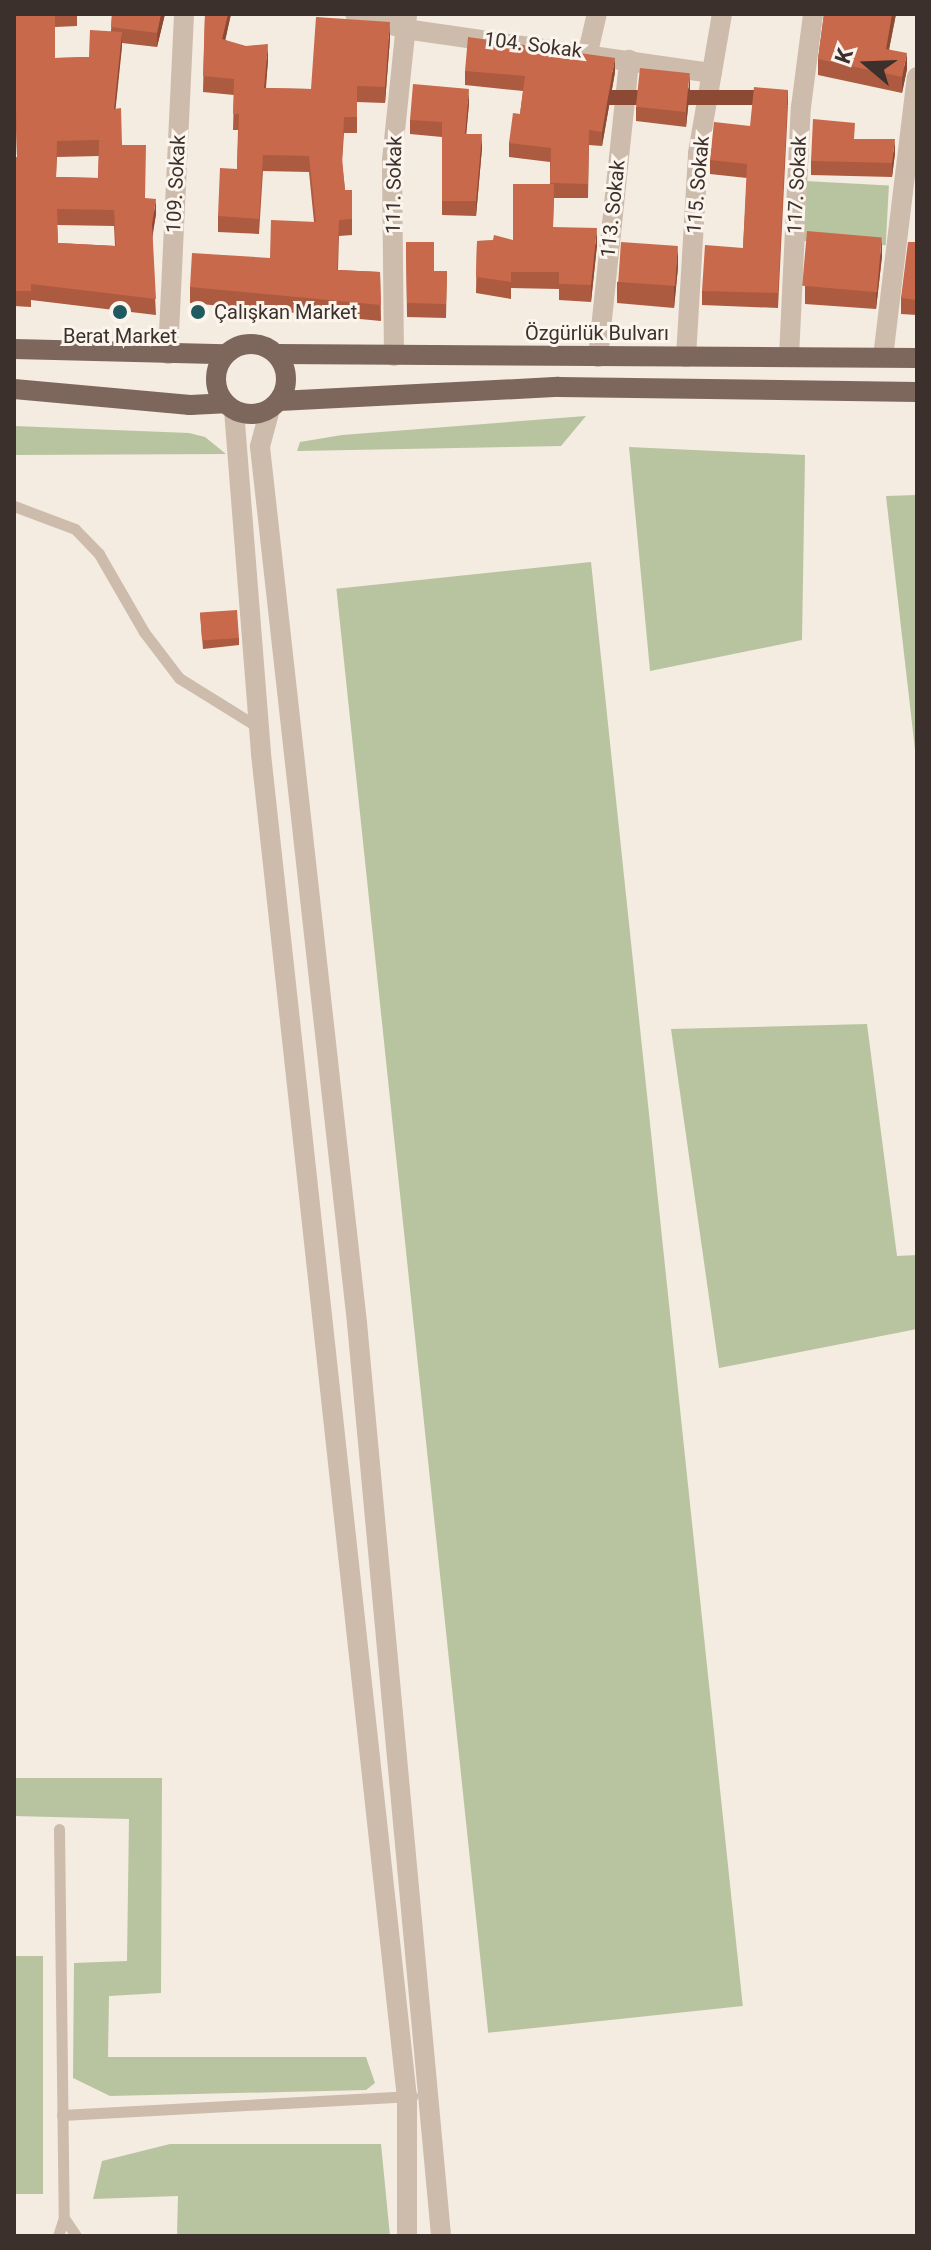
<!DOCTYPE html>
<html>
<head>
<meta charset="utf-8">
<style>
	body { margin:0 }
	#map { position:relative; width:931px; height:2250px; overflow:hidden; background:#f4ebe1; font-family:Roboto,sans-serif }
	div>[style] { position:absolute }
	.green>* { inset:0; background:#b8c4a0; transform-origin:0 0 }
	.service>* { height:11px; margin:-5.5px; padding:0 5.5px; transform-origin:5.5px; border-radius:5.5px; background:#cdbbac }
	.minor>* { height:20px; margin:-10px; padding:0 10px; transform-origin:10px; border-radius:10px; background:#cdbbac }
	.tertiary>* { height:20px; margin:-10px; padding:0 10px; transform-origin:10px; border-radius:10px; background:#cdbbac }
	.primary>* { height:20px; margin:-10px; padding:0 10px; transform-origin:10px; border-radius:10px; background:#7d675c }
	.primary>.ring { margin:-10px; padding:0; box-sizing:content-box; background:none; border:20px solid #7d675c; border-radius:50% }
	.wall>* { inset:0; background:#ac5a40 }
	.shaded-wall>* { inset:0; background:#8c4a34; transform-origin:0 0 }
	.building>* { inset:0; background:#c8694b; transform-origin:0 0 }
	.dots>* { width:22px; height:22px; translate:-50% -50%; box-sizing:border-box; border:4px solid #fbf5ee; border-radius:50% }
	span { translate:-50% -50%; white-space:nowrap; text-align:center; line-height:1.15; -webkit-text-stroke:6px #fbf5ee; paint-order:stroke }
	.street-label { font-size:20px; color:#3b302b }
	.poi-label { font-size:20px; color:#3b302b }
	.left { translate:0 -50%; text-align:left }
	.frame { position:absolute; inset:0; border:16px solid #3b302b; pointer-events:none }
	.north { position:absolute; left:827px; top:24px; width:80px; height:80px; -webkit-text-stroke:6px #fbf5ee; paint-order:stroke; rotate:289deg; font-size:22px; font-weight:700; line-height:32px; text-align:center; color:#3b302b }
	.north::after { content:''; display:block; margin:auto; width:28px; height:36px; background:#3b302b; clip-path:polygon(50% 0,100% 100%,50% 72%,0 100%) }
</style>
</head>
<body>
<div id="map">
	<div class="green">
		<div style="left:805px;top:181px;width:84px;height:60px;rotate:3deg"></div>
		<div style="clip-path:polygon(586px 416px,561px 446px,297px 451px,300px 442px,342px 435px)"></div>
		<div style="clip-path:polygon(14px 426px,189px 433px,205px 437px,226px 454px,14px 455px)"></div>
		<div style="clip-path:polygon(629px 447px,805px 455px,802px 640px,650px 671px)"></div>
		<div style="clip-path:polygon(917px 495px,917px 767px,886px 496px)"></div>
		<div style="left:591px;top:562px;width:1452px;height:256px;rotate:84deg"></div>
		<div style="clip-path:polygon(867px 1024px,897px 1256px,917px 1255px,917px 1329px,719px 1368px,671px 1029px)"></div>
		<div style="clip-path:polygon(14px 1778px,162px 1778px,161px 1993px,109px 1996px,108px 2057px,366px 2057px,375px 2083px,366px 2090px,110px 2096px,73px 2078px,74px 1963px,127px 1961px,129px 1819px,14px 1816px)"></div>
		<div style="left:43px;top:1956px;width:238px;height:29px;rotate:90deg"></div>
		<div style="clip-path:polygon(170px 2144px,381px 2144px,390px 2236px,177px 2236px,178px 2196px,93px 2199px,102px 2161px)"></div>
	</div>
	<div class="service">
		<div style="left:14px;top:506px;width:65px;rotate:20.7deg"></div>
		<div style="left:75px;top:529px;width:35px;rotate:46deg"></div>
		<div style="left:99px;top:554px;width:90px;rotate:60deg"></div>
		<div style="left:144px;top:632px;width:58px;rotate:52.7deg"></div>
		<div style="left:179px;top:678px;width:93px;rotate:31.8deg"></div>
		<div style="left:59px;top:1829px;width:389px;rotate:89.3deg"></div>
		<div style="left:62px;top:2115px;width:351px;rotate:-3.1deg"></div>
		<div style="left:58px;top:2236px;width:19px;rotate:-72deg"></div>
		<div style="left:64px;top:2218px;width:22px;rotate:56deg"></div>
	</div>
	<div class="minor">
		<div style="left:355px;top:14px;width:52px;rotate:16.7deg"></div>
		<div style="left:405px;top:29px;width:310px;rotate:8.2deg"></div>
		<div style="left:588px;top:52px;width:39px;rotate:-77deg"></div>
		<div style="left:394px;top:356px;width:196px;rotate:-90.6deg"></div>
		<div style="left:392px;top:160px;width:147px;rotate:-84.1deg"></div>
		<div style="left:598px;top:357px;width:299px;rotate:-84deg"></div>
		<div style="left:686px;top:357px;width:204px;rotate:-86.6deg"></div>
		<div style="left:698px;top:153px;width:141px;rotate:-80.2deg"></div>
		<div style="left:789px;top:357px;width:250px;rotate:-87.3deg"></div>
		<div style="left:801px;top:107px;width:94px;rotate:-82.6deg"></div>
		<div style="left:883px;top:357px;width:282px;rotate:-83.1deg"></div>
		<div style="left:270px;top:409px;width:39px;rotate:105deg"></div>
		<div style="left:260px;top:447px;width:881px;rotate:83.68deg"></div>
		<div style="left:357px;top:1323px;width:917px;rotate:84.74deg"></div>
		<div style="left:234px;top:410px;width:345px;rotate:85.5deg"></div>
		<div style="left:261px;top:754px;width:1351px;rotate:83.8deg"></div>
		<div style="left:407px;top:2097px;width:139px;rotate:90deg"></div>
	</div>
	<div class="tertiary">
		<div style="left:168px;top:354px;width:340px;rotate:-87.3deg"></div>
	</div>
	<div class="primary">
		<div class="ring" style="left:216px;top:344px;width:50px;height:50px"></div>
		<div style="left:14px;top:349px;width:211px;rotate:1.4deg"></div>
		<div style="left:277px;top:354px;width:640px;rotate:0.36deg"></div>
		<div style="left:14px;top:389px;width:177px;rotate:5.2deg"></div>
		<div style="left:190px;top:405px;width:35px;rotate:-3deg"></div>
		<div style="left:279px;top:401px;width:280px;rotate:-2.9deg"></div>
		<div style="left:559px;top:387px;width:358px;rotate:0.8deg"></div>
	</div>
	<div class="wall">
		<div style="clip-path:polygon(evenodd,14px 14px,77px 14px,77px 26px,55px 27px,55px 58px,89px 57px,111px 31px,112px 14px,165px 14px,157px 47px,122px 43px,115px 109px,122px 145px,145px 198px,156px 214px,152px 236px,156px 315px,31px 300px,31px 307px,14px 306px,14px 157px,17px 157px,14px 69px,14px 14px,99px 156px,98px 178px,56px 177px,57px 157px,99px 156px,14px 14px,57px 225px,114px 226px,115px 246px,58px 243px,57px 225px)"></div>
		<div style="clip-path:polygon(205px 14px,231px 14px,225px 40px,268px 60px,266px 88px,311px 89px,390px 38px,385px 103px,357px 102px,357px 133px,344px 133px,342px 163px,345px 190px,352px 190px,352px 235px,339px 236px,338px 270px,380px 272px,381px 321px,190px 303px,190px 287px,270px 258px,314px 222px,309px 172px,263px 171px,259px 234px,218px 232px,218px 216px,237px 169px,238px 130px,233px 130px,234px 95px,203px 92px)"></div>
		<div style="clip-path:polygon(824px 14px,896px 14px,889px 49px,907px 69px,902px 93px,818px 75px,818px 59px)"></div>
		<div style="clip-path:polygon(465px 71px,615px 72px,602px 146px,589px 145px,588px 198px,554px 198px,553px 227px,597px 245px,591px 302px,559px 300px,559px 289px,511px 288px,511px 299px,476px 293px,477px 241px,513px 240px,550px 184px,550px 162px,509px 157px,509px 143px,520px 114px,523px 91px,465px 85px)"></div>
		<div style="clip-path:polygon(690px 88px,686px 127px,636px 121px,636px 107px)"></div>
		<div style="clip-path:polygon(469px 103px,466px 134px,482px 148px,476px 216px,442px 215px,442px 137px,410px 134px,410px 120px)"></div>
		<div style="clip-path:polygon(788px 105px,778px 308px,702px 305px,702px 291px,743px 248px,747px 178px,710px 174px,710px 160px,750px 126px)"></div>
		<div style="clip-path:polygon(855px 139px,895px 153px,892px 177px,811px 175px,811px 161px)"></div>
		<div style="clip-path:polygon(406px 242px,434px 271px,447px 271px,446px 318px,407px 317px)"></div>
		<div style="clip-path:polygon(917px 242px,917px 315px,901px 314px,901px 298px)"></div>
		<div style="clip-path:polygon(882px 256px,876px 309px,805px 304px,805px 286px)"></div>
		<div style="clip-path:polygon(678px 267px,674px 308px,617px 303px,617px 282px)"></div>
		<div style="clip-path:polygon(200px 613px,239px 638px,239px 645px,203px 649px)"></div>
	</div>
	<div class="shaded-wall">
		<div style="clip-path:polygon(161px 14px,165px 14px,157px 47px,157px 33px)"></div>
		<div style="clip-path:polygon(228px 14px,231px 14px,222px 55px,222px 39px)"></div>
		<div style="clip-path:polygon(892px 14px,896px 14px,886px 65px,886px 49px)"></div>
		<div style="clip-path:polygon(390px 22px,390px 38px,385px 103px,385px 87px)"></div>
		<div style="clip-path:polygon(122px 32px,122px 47px,114px 124px,114px 109px)"></div>
		<div style="clip-path:polygon(268px 44px,268px 60px,264px 103px,264px 88px)"></div>
		<div style="clip-path:polygon(907px 53px,907px 69px,902px 93px,902px 77px)"></div>
		<div style="clip-path:polygon(615px 58px,615px 72px,602px 146px,602px 132px)"></div>
		<div style="clip-path:polygon(690px 73px,690px 88px,686px 127px,686px 113px)"></div>
		<div style="clip-path:polygon(469px 89px,469px 103px,465px 149px,465px 134px)"></div>
		<div style="left:788px;top:90px;width:15px;height:203px;rotate:90deg"></div>
		<div style="clip-path:polygon(482px 134px,482px 148px,476px 216px,476px 201px)"></div>
		<div style="clip-path:polygon(895px 139px,895px 153px,892px 177px,892px 163px)"></div>
		<div style="clip-path:polygon(156px 199px,156px 214px,152px 240px,152px 224px)"></div>
		<div style="clip-path:polygon(597px 228px,597px 245px,591px 302px,591px 285px)"></div>
		<div style="clip-path:polygon(882px 238px,882px 256px,876px 309px,876px 291px)"></div>
		<div style="clip-path:polygon(678px 246px,678px 267px,674px 308px,674px 287px)"></div>
	</div>
	<div class="building">
		<div style="clip-path:polygon(evenodd,14px 14px,55px 14px,55px 58px,89px 57px,90px 30px,122px 32px,114px 109px,121px 108px,122px 145px,146px 145px,145px 198px,156px 199px,152px 224px,156px 299px,31px 284px,31px 291px,14px 291px,14px 157px,17px 157px,14px 14px,99px 140px,98px 178px,56px 177px,57px 141px,99px 140px,14px 14px,57px 209px,114px 210px,116px 246px,58px 243px,57px 209px)"></div>
		<div style="clip-path:polygon(112px 14px,161px 14px,157px 33px,111px 27px)"></div>
		<div style="clip-path:polygon(205px 14px,228px 14px,222px 39px,246px 46px,268px 44px,264px 88px,311px 89px,316px 17px,390px 22px,385px 87px,357px 86px,357px 117px,344px 117px,342px 158px,345px 190px,352px 190px,352px 219px,339px 220px,337px 270px,380px 272px,381px 305px,190px 287px,192px 253px,270px 258px,271px 220px,316px 222px,309px 156px,263px 155px,259px 219px,218px 216px,220px 168px,237px 169px,239px 114px,233px 114px,234px 79px,203px 76px)"></div>
		<div style="clip-path:polygon(824px 14px,892px 14px,886px 49px,907px 53px,902px 77px,818px 59px)"></div>
		<div style="clip-path:polygon(468px 37px,615px 58px,602px 132px,589px 130px,588px 184px,550px 183px,551px 148px,509px 143px,513px 113px,520px 114px,525px 76px,465px 71px)"></div>
		<div style="left:640px;top:68px;width:50px;height:39px;rotate:6deg"></div>
		<div style="clip-path:polygon(413px 84px,469px 89px,465px 134px,482px 134px,476px 201px,442px 201px,442px 122px,410px 120px)"></div>
		<div style="clip-path:polygon(754px 87px,788px 90px,778px 293px,702px 291px,705px 245px,743px 248px,747px 164px,710px 160px,714px 122px,750px 126px)"></div>
		<div style="clip-path:polygon(813px 119px,855px 123px,854px 139px,895px 139px,892px 163px,811px 161px)"></div>
		<div style="clip-path:polygon(513px 184px,554px 184px,553px 227px,597px 228px,591px 285px,559px 284px,559px 272px,511px 272px,511px 282px,476px 277px,477px 241px,493px 240px,494px 235px,513px 240px)"></div>
		<div style="left:807px;top:231px;width:75px;height:55px;rotate:5deg"></div>
		<div style="clip-path:polygon(406px 242px,434px 242px,434px 271px,447px 271px,446px 304px,407px 303px)"></div>
		<div style="left:621px;top:242px;width:57px;height:40px;rotate:4deg"></div>
		<div style="clip-path:polygon(908px 242px,917px 242px,917px 300px,901px 298px)"></div>
		<div style="left:237px;top:610px;width:28px;height:37px;rotate:86deg"></div>
	</div>
	<div class="dots">
		<div style="left:120px;top:312px;background:#1f5a5e"></div>
		<div style="left:198px;top:312px;background:#1f5a5e"></div>
	</div>
	<div class="street-label">
		<span style="left:533px;top:45px;rotate:7deg">104. Sokak</span>
		<span style="left:176px;top:184px;rotate:-87deg">109. Sokak</span>
		<span style="left:394px;top:185px;rotate:-89deg">111. Sokak</span>
		<span style="left:698px;top:185px;rotate:-85deg">115. Sokak</span>
		<span style="left:797px;top:185px;rotate:-87deg">117. Sokak</span>
		<span style="left:613px;top:209px;rotate:-84deg">113. Sokak</span>
		<span style="left:597px;top:333px">Özgürlük Bulvarı</span>
	</div>
	<div class="poi-label">
		<span class="left" style="left:214px;top:312px">Çalışkan Market</span>
		<span style="left:120px;top:336px">Berat Market</span>
	</div>
	<div class="frame"></div>
	<div class="north">K</div>
</div>
</body>
</html>
